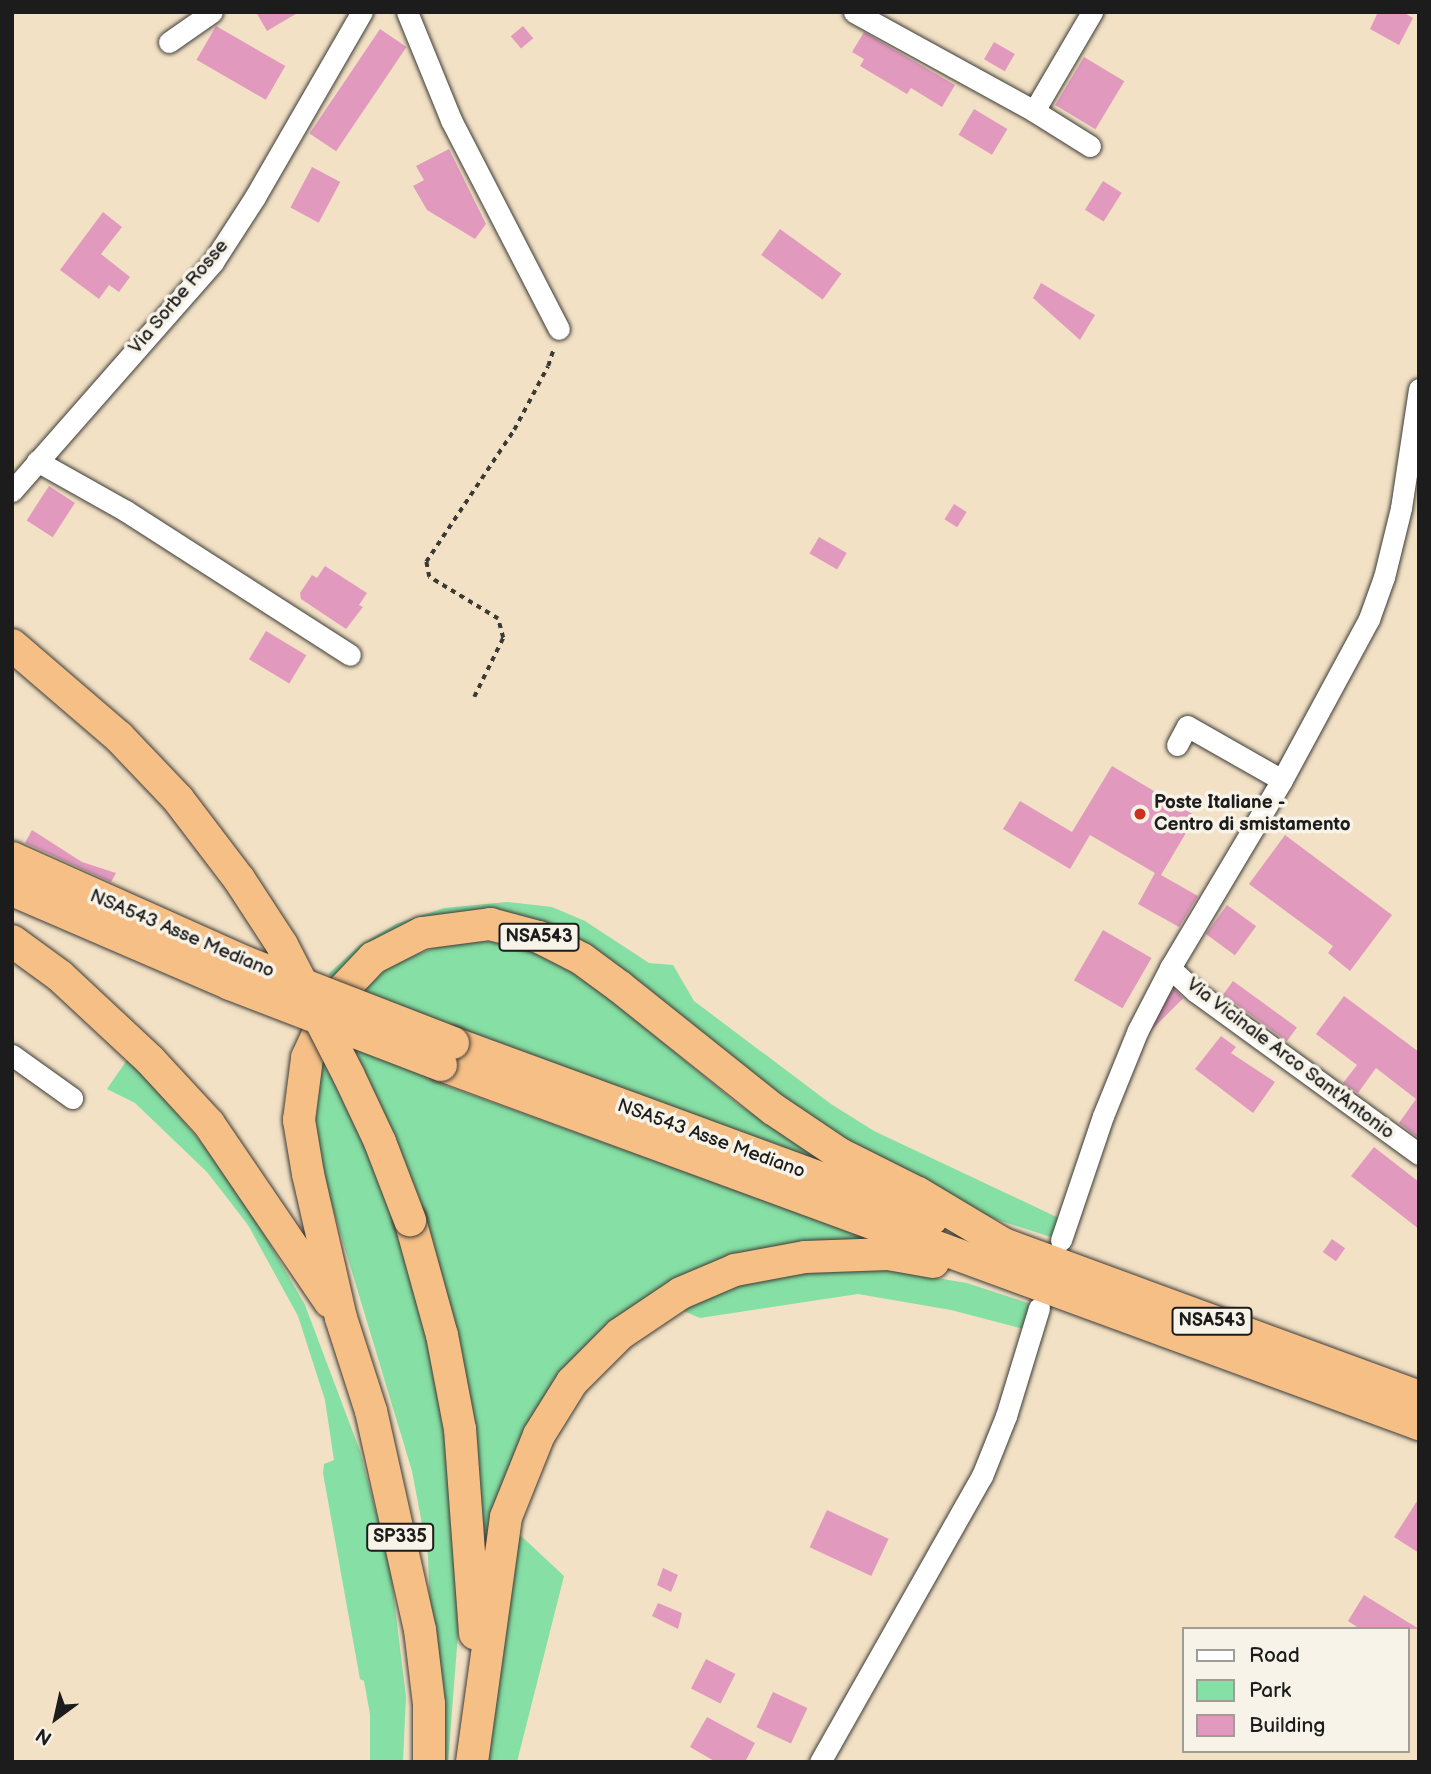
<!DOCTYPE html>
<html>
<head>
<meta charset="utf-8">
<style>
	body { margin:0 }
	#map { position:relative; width:1431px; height:1774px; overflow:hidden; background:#f2e1c5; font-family:"Balsamiq Sans",sans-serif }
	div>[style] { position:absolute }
	.green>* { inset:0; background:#86dfa4 }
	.building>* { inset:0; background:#e19abe; transform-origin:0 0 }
	.path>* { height:3.5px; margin-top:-1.75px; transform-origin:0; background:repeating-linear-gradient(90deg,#3c3a35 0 5px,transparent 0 10px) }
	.roads { filter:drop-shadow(0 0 2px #3c3a35) drop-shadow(0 0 2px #3c3a35) }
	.minor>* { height:21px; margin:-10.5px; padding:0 10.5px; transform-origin:10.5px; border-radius:10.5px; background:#fff }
	.highway>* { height:32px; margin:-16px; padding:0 16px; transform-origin:16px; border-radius:16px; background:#f5bf86 }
	.bridges { filter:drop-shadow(0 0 2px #3c3a35) drop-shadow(0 0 2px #3c3a35) }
	.highway-bridge>* { height:32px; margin:-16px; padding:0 16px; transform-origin:16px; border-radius:16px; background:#f5bf86 }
	.dots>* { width:19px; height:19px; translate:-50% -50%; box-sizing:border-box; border:4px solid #f7f3e8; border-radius:50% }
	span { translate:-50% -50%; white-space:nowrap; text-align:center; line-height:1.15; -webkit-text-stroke:7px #f7f3e8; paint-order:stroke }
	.shield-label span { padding:2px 5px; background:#f7f3e8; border:2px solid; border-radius:5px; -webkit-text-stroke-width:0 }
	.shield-label { font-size:18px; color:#1c1c1c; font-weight:700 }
	.street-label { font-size:19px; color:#1c1c1c }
	.poi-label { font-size:19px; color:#1c1c1c; font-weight:700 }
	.left { translate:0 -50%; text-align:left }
	.frame { position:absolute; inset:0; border:14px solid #1c1c1c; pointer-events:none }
	.legend { position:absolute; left:1182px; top:1627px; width:228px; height:126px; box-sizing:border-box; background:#f7f3e8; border:2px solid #9f9d96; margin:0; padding:9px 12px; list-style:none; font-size:21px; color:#1c1c1c }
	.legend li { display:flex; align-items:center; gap:14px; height:35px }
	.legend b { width:35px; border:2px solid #9f9d96 }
	.north { position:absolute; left:21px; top:1683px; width:70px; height:70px; -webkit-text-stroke:5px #f7f3e8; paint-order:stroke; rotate:213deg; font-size:19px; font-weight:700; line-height:28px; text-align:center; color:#1c1c1c }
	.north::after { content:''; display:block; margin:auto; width:24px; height:32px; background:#1c1c1c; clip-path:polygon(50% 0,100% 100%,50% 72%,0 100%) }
</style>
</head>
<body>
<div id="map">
	<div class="green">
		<div style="clip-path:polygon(507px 902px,552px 907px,585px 921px,649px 963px,673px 965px,694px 1001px,831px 1104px,874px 1131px,1063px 1220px,1057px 1239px,992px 1218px,857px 1152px,494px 918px,341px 979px,328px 974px,360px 945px,396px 924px,444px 908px)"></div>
		<div style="clip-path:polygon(456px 940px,503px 942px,545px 954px,599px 990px,739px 1105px,841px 1168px,839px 1173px,444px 1022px,427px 1079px,872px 1239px,731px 1285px,760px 1278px,864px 1266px,967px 1283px,1031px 1304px,1024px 1329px,951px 1310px,858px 1294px,700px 1318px,679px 1309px,633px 1340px,585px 1389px,559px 1427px,535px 1481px,518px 1533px,564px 1576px,517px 1762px,476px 1762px,487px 1541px,457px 1537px,460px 1609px,448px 1762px,435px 1762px,428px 1556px,412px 1471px,321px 1169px,311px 1119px,325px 1043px,358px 987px,396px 962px)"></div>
		<div style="clip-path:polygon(129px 1057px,233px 1180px,305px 1305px,360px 1451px,390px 1566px,406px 1697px,403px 1762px,370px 1762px,370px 1714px,364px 1681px,360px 1679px,323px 1473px,324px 1464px,334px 1460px,325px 1400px,298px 1316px,248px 1225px,207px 1172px,135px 1103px,107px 1089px)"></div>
	</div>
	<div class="building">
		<div style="clip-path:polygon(256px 12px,299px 12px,267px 31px)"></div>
		<div style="clip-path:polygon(1378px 12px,1403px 12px,1413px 18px,1399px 45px,1370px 29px)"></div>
		<div style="left:216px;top:26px;width:80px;height:39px;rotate:30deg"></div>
		<div style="left:523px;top:26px;width:16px;height:16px;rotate:50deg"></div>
		<div style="left:380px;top:29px;width:32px;height:126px;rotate:34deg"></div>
		<div style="clip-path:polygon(864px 32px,955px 85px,942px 107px,911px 88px,907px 94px,860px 66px,864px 59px,852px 52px)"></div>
		<div style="left:994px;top:42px;width:24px;height:20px;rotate:30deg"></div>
		<div style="left:1084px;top:57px;width:47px;height:56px;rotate:31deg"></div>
		<div style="left:974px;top:109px;width:39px;height:30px;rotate:31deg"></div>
		<div style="clip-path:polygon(449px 149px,486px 224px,475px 239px,427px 210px,413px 186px,424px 180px,416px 166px)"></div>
		<div style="left:312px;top:167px;width:32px;height:46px;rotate:28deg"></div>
		<div style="left:1103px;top:181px;width:22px;height:34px;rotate:32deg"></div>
		<div style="clip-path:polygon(103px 212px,122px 227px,101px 254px,130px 277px,119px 292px,109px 285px,99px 299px,60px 270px)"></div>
		<div style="left:780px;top:229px;width:76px;height:32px;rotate:36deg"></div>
		<div style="clip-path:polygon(1041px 283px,1095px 315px,1080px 340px,1033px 298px)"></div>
		<div style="left:49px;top:486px;width:31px;height:41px;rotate:33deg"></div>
		<div style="left:954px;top:504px;width:15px;height:18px;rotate:32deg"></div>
		<div style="left:819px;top:537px;width:32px;height:19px;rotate:30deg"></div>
		<div style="clip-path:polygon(325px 566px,367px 593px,359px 605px,363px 607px,346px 629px,301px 599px,300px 593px,312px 575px,317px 578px)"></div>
		<div style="left:266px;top:631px;width:47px;height:33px;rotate:31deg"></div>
		<div style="clip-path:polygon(1112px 766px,1196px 816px,1161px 875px,1198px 896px,1179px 927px,1138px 904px,1155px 873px,1090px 835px,1070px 869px,1003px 829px,1020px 801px,1072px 832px)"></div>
		<div style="clip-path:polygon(32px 830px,82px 862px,116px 873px,111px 882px,25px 843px)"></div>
		<div style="clip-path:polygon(1285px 835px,1392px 915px,1350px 971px,1328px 953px,1333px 946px,1249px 884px)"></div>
		<div style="left:1227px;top:905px;width:36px;height:36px;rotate:36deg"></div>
		<div style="left:1103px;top:930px;width:56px;height:58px;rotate:30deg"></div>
		<div style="left:1233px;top:981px;width:79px;height:17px;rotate:36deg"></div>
		<div style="left:1174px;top:989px;width:13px;height:54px;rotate:45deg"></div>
		<div style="clip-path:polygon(1344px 996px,1419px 1052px,1419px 1138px,1399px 1123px,1416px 1099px,1376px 1068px,1358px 1093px,1343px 1083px,1357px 1065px,1316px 1034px)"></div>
		<div style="clip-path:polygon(1221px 1036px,1236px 1047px,1231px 1053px,1275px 1082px,1253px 1113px,1195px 1069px)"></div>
		<div style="clip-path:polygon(1374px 1147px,1419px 1182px,1419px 1229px,1351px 1176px)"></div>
		<div style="left:1332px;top:1239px;width:16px;height:16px;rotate:35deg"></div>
		<div style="clip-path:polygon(1419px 1498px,1419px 1553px,1394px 1537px)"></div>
		<div style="left:827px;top:1510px;width:68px;height:41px;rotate:25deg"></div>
		<div style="clip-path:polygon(663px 1568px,678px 1575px,671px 1592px,657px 1585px)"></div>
		<div style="clip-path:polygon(1364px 1595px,1419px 1629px,1360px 1629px,1348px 1621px)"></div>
		<div style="clip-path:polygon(658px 1603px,682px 1613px,678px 1629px,652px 1616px)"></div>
		<div style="left:706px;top:1659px;width:33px;height:33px;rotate:27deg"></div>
		<div style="left:773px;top:1692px;width:38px;height:39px;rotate:25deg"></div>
		<div style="clip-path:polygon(707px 1717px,755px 1743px,745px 1762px,716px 1762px,690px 1747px)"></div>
	</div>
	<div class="path">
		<div style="left:474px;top:697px;width:66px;rotate:-63.8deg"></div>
		<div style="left:503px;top:638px;width:20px;rotate:-105deg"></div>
		<div style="left:498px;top:619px;width:81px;rotate:-148.7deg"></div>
		<div style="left:429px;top:577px;width:15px;rotate:-101deg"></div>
		<div style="left:426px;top:562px;width:159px;rotate:-56.3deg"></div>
		<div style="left:514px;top:430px;width:72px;rotate:-62deg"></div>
		<div style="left:548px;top:366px;width:19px;rotate:-72deg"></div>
	</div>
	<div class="roads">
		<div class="minor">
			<div style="left:407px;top:12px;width:117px;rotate:67.8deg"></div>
			<div style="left:451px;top:120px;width:235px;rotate:62.7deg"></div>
			<div style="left:854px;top:12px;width:205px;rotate:28.8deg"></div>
			<div style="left:1034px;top:111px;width:66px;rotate:32deg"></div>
			<div style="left:169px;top:42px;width:52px;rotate:-34.9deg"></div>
			<div style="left:1034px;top:111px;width:115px;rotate:-59.6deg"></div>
			<div style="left:1419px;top:389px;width:120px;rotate:98.6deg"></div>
			<div style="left:1401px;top:508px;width:71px;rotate:103.8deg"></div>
			<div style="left:1384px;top:577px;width:45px;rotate:109.7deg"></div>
			<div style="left:1369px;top:619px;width:183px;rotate:118.4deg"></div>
			<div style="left:1282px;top:780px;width:219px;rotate:120.8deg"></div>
			<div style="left:1170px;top:968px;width:35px;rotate:43deg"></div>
			<div style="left:1196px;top:992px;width:276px;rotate:36deg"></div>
			<div style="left:37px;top:461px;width:102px;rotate:29.3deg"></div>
			<div style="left:126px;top:511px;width:266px;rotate:32.7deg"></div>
			<div style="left:12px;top:491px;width:305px;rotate:-48.7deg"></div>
			<div style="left:213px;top:262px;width:77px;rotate:-57.1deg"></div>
			<div style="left:255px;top:197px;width:214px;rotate:-60deg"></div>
			<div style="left:1177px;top:745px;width:21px;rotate:-62deg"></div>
			<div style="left:1187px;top:726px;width:109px;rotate:29.6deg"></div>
			<div style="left:12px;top:1055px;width:74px;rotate:35.6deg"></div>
			<div style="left:1061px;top:1240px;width:131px;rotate:-71.3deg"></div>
			<div style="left:1103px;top:1116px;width:93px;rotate:-67.9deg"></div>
			<div style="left:1138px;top:1030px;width:70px;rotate:-62.7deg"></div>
			<div style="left:820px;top:1762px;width:329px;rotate:-60.5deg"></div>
			<div style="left:982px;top:1476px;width:65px;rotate:-68.2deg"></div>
			<div style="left:1006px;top:1416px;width:113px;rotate:-73deg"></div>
		</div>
		<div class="highway">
			<div style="left:12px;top:941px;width:59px;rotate:36.1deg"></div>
			<div style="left:60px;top:976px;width:123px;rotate:43deg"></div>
			<div style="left:150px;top:1060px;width:87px;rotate:47.3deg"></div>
			<div style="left:209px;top:1124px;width:215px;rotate:55.8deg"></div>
			<div style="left:453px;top:1043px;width:510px;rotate:20.17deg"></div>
			<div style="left:441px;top:1065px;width:1042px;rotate:20.16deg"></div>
			<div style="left:410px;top:1220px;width:119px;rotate:74.5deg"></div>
			<div style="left:442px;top:1335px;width:96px;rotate:79.2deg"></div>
			<div style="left:460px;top:1429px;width:205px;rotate:85.8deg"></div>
			<div style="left:987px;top:1238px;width:460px;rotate:20.2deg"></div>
			<div style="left:429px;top:1762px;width:58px;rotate:-90deg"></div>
			<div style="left:429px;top:1704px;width:75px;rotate:-96.9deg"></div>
			<div style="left:420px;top:1630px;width:224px;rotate:-102.6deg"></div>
			<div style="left:371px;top:1411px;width:98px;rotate:-107.9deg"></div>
			<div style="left:341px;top:1318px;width:148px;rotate:-102.9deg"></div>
			<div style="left:308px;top:1174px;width:55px;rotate:-99.5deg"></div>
			<div style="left:299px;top:1120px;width:63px;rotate:-82.6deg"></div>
			<div style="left:307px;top:1058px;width:65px;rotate:-65.4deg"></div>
			<div style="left:334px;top:999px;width:57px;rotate:-46.4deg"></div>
			<div style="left:373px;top:958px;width:55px;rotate:-27deg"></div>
			<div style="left:422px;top:933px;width:69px;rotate:-7.5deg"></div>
			<div style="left:490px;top:924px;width:51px;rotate:14.9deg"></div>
			<div style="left:539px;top:937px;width:48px;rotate:27.1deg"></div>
			<div style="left:582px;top:959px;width:47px;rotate:36.4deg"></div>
			<div style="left:620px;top:987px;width:196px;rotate:38.6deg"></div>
			<div style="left:773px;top:1109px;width:81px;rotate:33.9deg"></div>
			<div style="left:840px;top:1154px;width:87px;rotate:26.6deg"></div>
			<div style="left:918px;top:1193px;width:101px;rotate:30.9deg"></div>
			<div style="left:472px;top:1762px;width:247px;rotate:-82.1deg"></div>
			<div style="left:506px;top:1517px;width:88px;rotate:-68.1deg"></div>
			<div style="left:539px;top:1435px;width:62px;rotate:-58.1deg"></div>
			<div style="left:572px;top:1382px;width:68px;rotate:-45deg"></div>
			<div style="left:620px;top:1334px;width:73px;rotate:-33.9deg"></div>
			<div style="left:681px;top:1293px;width:59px;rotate:-23.1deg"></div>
			<div style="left:735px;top:1270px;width:71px;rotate:-10.5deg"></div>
			<div style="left:805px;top:1257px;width:83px;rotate:-2.1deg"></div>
			<div style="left:888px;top:1254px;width:46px;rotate:10.1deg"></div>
		</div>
	</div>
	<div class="bridges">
		<div class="highway-bridge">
			<div style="left:12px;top:645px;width:141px;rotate:40.7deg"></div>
			<div style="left:119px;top:737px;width:86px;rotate:46.4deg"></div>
			<div style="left:178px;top:799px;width:101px;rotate:52.7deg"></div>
			<div style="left:239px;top:879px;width:79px;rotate:56.9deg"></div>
			<div style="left:282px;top:945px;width:147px;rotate:62.9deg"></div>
			<div style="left:349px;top:1076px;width:73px;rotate:64.8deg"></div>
			<div style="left:380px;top:1142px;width:84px;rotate:69deg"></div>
			<div style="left:12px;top:858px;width:257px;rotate:24.1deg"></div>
			<div style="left:247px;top:963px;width:221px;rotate:21.2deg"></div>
			<div style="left:12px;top:890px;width:237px;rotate:23.3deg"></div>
			<div style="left:230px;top:984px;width:226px;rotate:21deg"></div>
		</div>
	</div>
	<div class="dots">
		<div style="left:1140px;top:814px;background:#c8321e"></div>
	</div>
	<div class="shield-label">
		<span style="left:539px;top:937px">NSA543</span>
		<span style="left:1212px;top:1321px">NSA543</span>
		<span style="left:400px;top:1537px">SP335</span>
	</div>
	<div class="street-label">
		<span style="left:179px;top:297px;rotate:-50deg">Via Sorbe Rosse</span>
		<span style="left:182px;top:934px;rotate:23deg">NSA543 Asse Mediano</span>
		<span style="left:1290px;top:1059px;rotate:37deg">Via Vicinale Arco Sant'Antonio</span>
		<span style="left:711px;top:1139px;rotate:20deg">NSA543 Asse Mediano</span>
	</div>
	<div class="poi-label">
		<span class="left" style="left:1154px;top:814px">Poste Italiane -<br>Centro di smistamento</span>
	</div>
	<div class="frame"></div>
	<ul class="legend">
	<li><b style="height:9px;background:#fff"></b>Road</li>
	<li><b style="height:19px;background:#86dfa4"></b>Park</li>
	<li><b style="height:19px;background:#e19abe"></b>Building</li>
	</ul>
	<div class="north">N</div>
</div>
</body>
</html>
